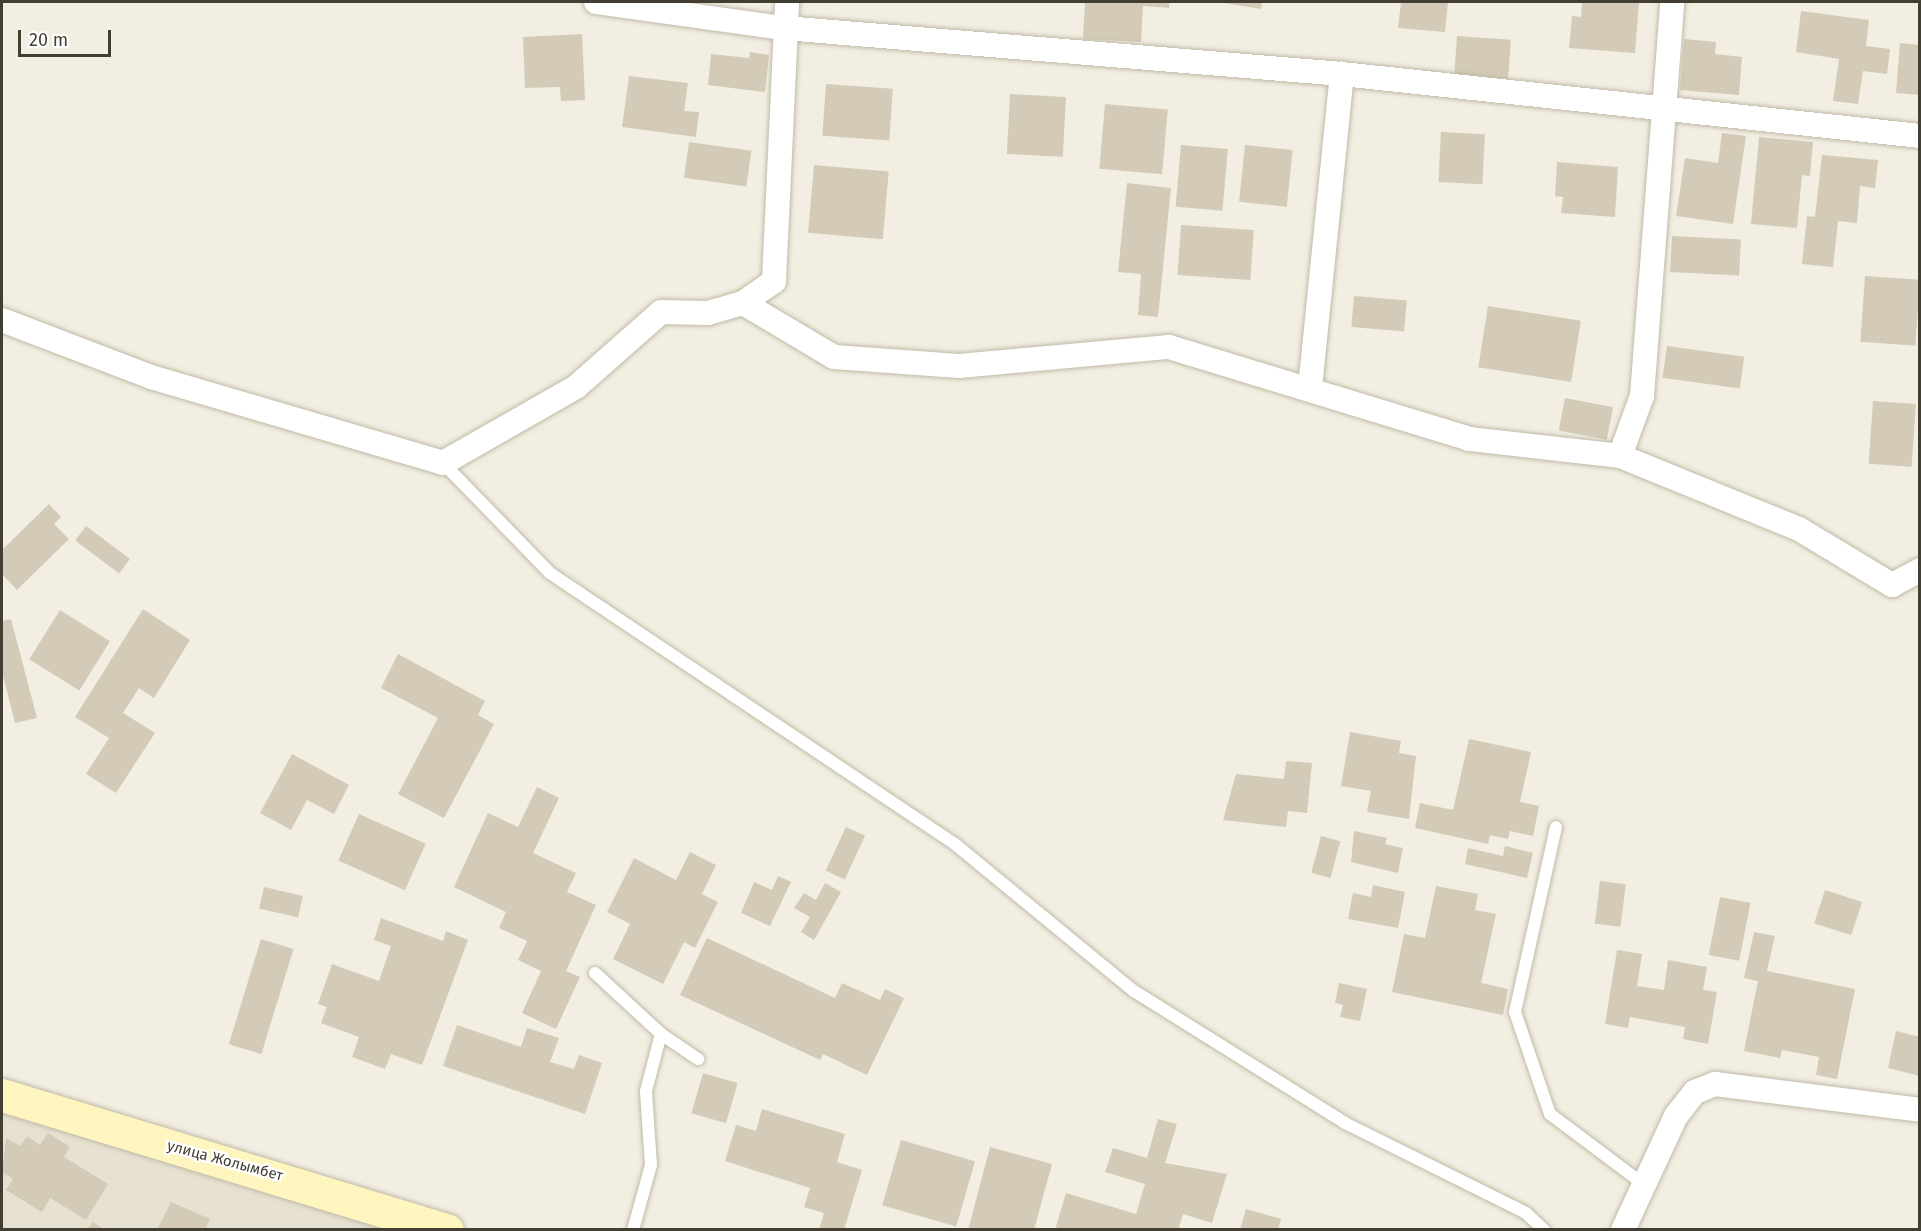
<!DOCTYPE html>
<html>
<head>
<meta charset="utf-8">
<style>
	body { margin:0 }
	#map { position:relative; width:1921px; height:1231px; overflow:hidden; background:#f2eee2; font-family:"Fira Sans",sans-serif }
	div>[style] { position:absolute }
	.residential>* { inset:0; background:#e6e1d0 }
	.building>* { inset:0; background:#d3cbb7; transform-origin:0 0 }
	.roads { filter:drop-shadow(0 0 2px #c0baa7) drop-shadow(0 0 2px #c0baa7) }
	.lane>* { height:12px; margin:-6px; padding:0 6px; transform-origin:6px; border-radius:6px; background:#fff }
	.street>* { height:24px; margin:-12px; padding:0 12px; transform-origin:12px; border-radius:12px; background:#fff }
	.secondary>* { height:33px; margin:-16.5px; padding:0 16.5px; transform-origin:16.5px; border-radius:16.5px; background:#fff5bf }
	span { translate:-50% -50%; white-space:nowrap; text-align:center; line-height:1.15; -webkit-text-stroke:4.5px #fff; paint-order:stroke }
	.street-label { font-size:15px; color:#433e32 }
	.frame { position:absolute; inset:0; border:3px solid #433e32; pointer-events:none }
	.scale { position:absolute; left:18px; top:30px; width:93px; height:27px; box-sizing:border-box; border:3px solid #433e32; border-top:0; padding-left:8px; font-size:18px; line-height:21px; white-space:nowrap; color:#433e32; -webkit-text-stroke:4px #fff; paint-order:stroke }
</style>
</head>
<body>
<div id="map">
	<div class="residential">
		<div style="clip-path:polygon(2px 1107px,383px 1229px,2px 1230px)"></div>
	</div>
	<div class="building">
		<div style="clip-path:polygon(1085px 2px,1169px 2px,1169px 8px,1143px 6px,1141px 42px,1083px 39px)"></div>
		<div style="clip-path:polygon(1218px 2px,1262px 2px,1261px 9px)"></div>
		<div style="clip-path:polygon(1401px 2px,1448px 2px,1445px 32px,1398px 28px)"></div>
		<div style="clip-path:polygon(1582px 2px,1639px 2px,1635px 53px,1569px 48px,1572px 16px,1581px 17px)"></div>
		<div style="clip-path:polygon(1801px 11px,1869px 20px,1866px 46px,1890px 49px,1887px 74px,1863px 71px,1858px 104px,1833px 101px,1839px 59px,1796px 52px)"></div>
		<div style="clip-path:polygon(582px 34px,585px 100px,561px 101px,560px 87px,525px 88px,523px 37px)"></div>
		<div style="left:1457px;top:36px;width:54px;height:39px;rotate:4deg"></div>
		<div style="clip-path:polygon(1684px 39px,1716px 42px,1715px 54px,1742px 57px,1739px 95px,1680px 90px)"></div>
		<div style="clip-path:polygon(1900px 43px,1920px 45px,1920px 95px,1896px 93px)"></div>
		<div style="clip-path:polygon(750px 52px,769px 55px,765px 92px,708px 85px,711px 54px,749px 58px)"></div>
		<div style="clip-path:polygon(629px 76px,688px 83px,684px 111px,699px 112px,696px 137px,622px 127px)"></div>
		<div style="left:826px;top:84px;width:67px;height:52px;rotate:4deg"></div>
		<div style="left:1010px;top:94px;width:56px;height:60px;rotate:3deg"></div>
		<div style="left:1105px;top:104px;width:63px;height:65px;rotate:5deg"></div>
		<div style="left:1441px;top:132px;width:44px;height:50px;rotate:3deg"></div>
		<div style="clip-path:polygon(1722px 133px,1746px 136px,1733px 224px,1676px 216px,1685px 158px,1718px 163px)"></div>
		<div style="clip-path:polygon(1759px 137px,1813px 142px,1810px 176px,1802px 175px,1797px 228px,1751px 224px)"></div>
		<div style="left:689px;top:142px;width:63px;height:36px;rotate:8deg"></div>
		<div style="left:1181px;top:145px;width:47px;height:62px;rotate:5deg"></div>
		<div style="left:1245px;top:145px;width:48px;height:57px;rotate:6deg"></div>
		<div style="clip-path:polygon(1822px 155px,1878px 160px,1875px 188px,1860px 186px,1857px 223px,1838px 221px,1833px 267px,1802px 264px,1807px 216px,1815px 217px)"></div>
		<div style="clip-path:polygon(1557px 162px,1618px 167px,1615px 217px,1561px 213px,1563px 197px,1555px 196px)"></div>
		<div style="left:814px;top:165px;width:75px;height:68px;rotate:5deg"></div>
		<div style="clip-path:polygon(1127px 183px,1171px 188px,1158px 317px,1138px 315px,1141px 274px,1118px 272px)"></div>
		<div style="left:1181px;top:225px;width:73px;height:50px;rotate:4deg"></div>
		<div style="left:1672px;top:236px;width:69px;height:36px;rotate:3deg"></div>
		<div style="left:1865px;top:276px;width:55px;height:66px;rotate:4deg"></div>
		<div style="left:1354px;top:296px;width:53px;height:31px;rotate:5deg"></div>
		<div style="left:1488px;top:306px;width:94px;height:62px;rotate:9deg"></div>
		<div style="left:1667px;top:346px;width:78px;height:32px;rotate:8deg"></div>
		<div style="left:1565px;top:398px;width:49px;height:33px;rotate:11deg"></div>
		<div style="left:1873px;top:401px;width:43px;height:63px;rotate:4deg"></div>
		<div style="clip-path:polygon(49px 504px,61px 517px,54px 524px,69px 539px,17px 590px,2px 574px,2px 550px)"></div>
		<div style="left:86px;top:526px;width:55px;height:18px;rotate:37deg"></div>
		<div style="clip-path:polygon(143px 609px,190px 640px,154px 698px,139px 688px,123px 713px,155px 733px,116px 793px,86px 774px,109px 738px,75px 717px)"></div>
		<div style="left:60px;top:610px;width:59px;height:58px;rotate:32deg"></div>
		<div style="clip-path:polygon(11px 619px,37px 718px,15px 723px,2px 672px,2px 621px)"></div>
		<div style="clip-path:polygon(398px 654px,485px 701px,478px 715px,494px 724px,444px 818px,398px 794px,438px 718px,381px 688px)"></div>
		<div style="clip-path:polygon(1350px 732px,1401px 741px,1399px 753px,1416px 756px,1409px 819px,1367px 812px,1371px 791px,1341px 786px)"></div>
		<div style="clip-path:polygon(1469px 739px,1531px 752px,1520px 802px,1539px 806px,1533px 836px,1510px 831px,1508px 839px,1490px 835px,1488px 844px,1415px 828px,1420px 803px,1453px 810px)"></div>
		<div style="clip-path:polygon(292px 754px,349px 785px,334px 814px,307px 800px,291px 830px,260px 813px)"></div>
		<div style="clip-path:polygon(1286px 761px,1312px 763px,1307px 813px,1288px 811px,1286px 827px,1223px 820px,1236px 774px,1284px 779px)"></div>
		<div style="clip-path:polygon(537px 787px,559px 798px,533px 853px,576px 873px,567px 892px,596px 905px,566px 971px,580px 977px,556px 1029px,522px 1013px,541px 971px,518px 960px,527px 941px,499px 928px,506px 912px,454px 887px,488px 813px,518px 827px)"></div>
		<div style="left:359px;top:814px;width:73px;height:51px;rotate:24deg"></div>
		<div style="left:846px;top:827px;width:21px;height:48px;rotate:25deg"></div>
		<div style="clip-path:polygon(1354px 831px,1387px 838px,1385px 844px,1403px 848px,1398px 873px,1351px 862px)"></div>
		<div style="left:1321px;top:836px;width:20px;height:38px;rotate:15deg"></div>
		<div style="clip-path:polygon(1505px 846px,1533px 853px,1527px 878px,1465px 864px,1468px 848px,1503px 856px)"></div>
		<div style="clip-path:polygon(690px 852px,716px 865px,702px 894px,718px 902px,695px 948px,684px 942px,663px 984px,613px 959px,630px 924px,607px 912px,634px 858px,676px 880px)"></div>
		<div style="clip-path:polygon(778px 876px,791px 882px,770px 926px,741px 913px,754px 882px,772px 890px)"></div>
		<div style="left:1600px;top:881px;width:26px;height:43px;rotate:7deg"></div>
		<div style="clip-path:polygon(825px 883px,841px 892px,814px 940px,801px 932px,810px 917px,794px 908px,804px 893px,816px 900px)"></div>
		<div style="clip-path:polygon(1373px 885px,1405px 892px,1398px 928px,1348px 919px,1353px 893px,1371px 897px)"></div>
		<div style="clip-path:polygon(1436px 886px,1478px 894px,1475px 910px,1496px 914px,1481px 983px,1508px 989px,1503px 1015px,1392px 992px,1404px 934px,1425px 938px)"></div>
		<div style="left:264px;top:887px;width:40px;height:22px;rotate:13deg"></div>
		<div style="left:1825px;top:890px;width:39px;height:35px;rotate:18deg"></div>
		<div style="left:1720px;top:897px;width:31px;height:59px;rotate:11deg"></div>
		<div style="clip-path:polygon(381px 918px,443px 941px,446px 931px,468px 940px,422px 1065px,391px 1054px,385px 1069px,352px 1057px,359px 1037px,321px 1023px,327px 1007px,318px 1004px,332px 964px,379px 981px,391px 946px,374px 940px)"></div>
		<div style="clip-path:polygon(1754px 932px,1775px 936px,1767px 971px,1855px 989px,1837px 1079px,1816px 1075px,1819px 1057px,1782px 1050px,1780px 1058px,1744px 1051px,1758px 981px,1744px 978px)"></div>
		<div style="clip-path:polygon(707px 938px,835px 998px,842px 983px,880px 1000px,885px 989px,904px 998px,867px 1075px,823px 1054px,820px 1060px,680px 995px)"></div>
		<div style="left:261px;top:939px;width:34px;height:110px;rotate:17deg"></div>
		<div style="clip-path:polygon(1617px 950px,1642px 954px,1637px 986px,1664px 990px,1668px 960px,1707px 967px,1703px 990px,1717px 992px,1708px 1044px,1683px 1039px,1685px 1027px,1630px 1017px,1628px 1028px,1605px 1024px)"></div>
		<div style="clip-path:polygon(1339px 983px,1367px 989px,1360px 1021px,1340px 1017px,1343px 1005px,1335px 1003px)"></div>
		<div style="clip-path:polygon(457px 1025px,521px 1047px,527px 1028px,559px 1038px,550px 1062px,574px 1069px,579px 1055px,602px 1063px,585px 1114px,443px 1066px)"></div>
		<div style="clip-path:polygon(1896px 1031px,1920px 1037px,1920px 1076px,1888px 1068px)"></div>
		<div style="left:703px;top:1073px;width:36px;height:42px;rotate:16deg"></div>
		<div style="clip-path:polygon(762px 1109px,845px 1134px,837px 1162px,862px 1170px,844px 1230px,819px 1230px,824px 1213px,804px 1207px,810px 1188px,725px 1161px,736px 1125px,756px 1131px)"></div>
		<div style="clip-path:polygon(1158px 1119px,1177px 1124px,1165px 1163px,1227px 1174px,1212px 1223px,1183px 1214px,1178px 1230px,1055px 1230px,1066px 1193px,1136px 1214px,1145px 1184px,1105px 1172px,1113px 1148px,1147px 1158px)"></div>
		<div style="clip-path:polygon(48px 1133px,70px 1147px,64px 1157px,108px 1184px,86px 1220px,50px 1198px,42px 1212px,6px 1190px,13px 1179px,2px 1172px,6px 1138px,20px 1146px,27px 1136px,40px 1145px)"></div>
		<div style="left:901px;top:1140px;width:77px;height:68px;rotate:16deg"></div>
		<div style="clip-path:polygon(990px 1147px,1052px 1164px,1034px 1230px,968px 1230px)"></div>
		<div style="clip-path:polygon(171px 1202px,210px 1219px,205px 1230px,157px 1230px)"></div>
		<div style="clip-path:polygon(1246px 1209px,1281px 1219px,1278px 1230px,1240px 1230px)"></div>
		<div style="clip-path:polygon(93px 1222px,105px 1230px,86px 1230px)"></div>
	</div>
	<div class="roads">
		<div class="lane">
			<div style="left:443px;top:463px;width:153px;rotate:45.8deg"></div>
			<div style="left:550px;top:573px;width:489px;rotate:33.8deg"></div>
			<div style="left:956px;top:845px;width:230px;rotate:39.4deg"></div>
			<div style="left:1134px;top:991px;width:249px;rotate:32deg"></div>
			<div style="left:1345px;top:1123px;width:202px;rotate:26.4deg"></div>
			<div style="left:1526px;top:1213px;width:25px;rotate:43deg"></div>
			<div style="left:1556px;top:827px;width:189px;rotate:102.5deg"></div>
			<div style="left:1515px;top:1012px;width:108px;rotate:71.1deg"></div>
			<div style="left:1550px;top:1114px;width:115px;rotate:36.9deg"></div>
			<div style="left:595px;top:973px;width:90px;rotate:42.7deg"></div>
			<div style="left:661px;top:1034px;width:45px;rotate:34deg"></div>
			<div style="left:633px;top:1230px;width:67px;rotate:-74.5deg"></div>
			<div style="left:651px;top:1165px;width:74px;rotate:-93.9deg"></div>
			<div style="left:646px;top:1091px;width:59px;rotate:-75.3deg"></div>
		</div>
		<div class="street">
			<div style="left:596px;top:2px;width:190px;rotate:7.9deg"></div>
			<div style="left:784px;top:28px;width:560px;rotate:4.71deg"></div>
			<div style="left:1342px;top:74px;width:581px;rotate:6.12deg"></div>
			<div style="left:743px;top:303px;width:106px;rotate:30.7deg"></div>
			<div style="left:834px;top:357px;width:125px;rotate:4.1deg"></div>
			<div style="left:959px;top:366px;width:211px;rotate:-5.2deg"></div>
			<div style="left:1169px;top:347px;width:314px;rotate:17deg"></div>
			<div style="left:1469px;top:439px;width:152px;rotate:6.4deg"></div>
			<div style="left:1620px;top:456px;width:193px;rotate:22.2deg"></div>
			<div style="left:1799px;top:529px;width:109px;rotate:31.1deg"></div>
			<div style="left:1892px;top:585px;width:32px;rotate:-28deg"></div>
			<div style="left:2px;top:320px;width:160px;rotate:20.9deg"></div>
			<div style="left:151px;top:377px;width:304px;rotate:16.4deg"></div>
			<div style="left:443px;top:463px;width:153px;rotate:-29.7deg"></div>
			<div style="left:576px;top:387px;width:113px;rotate:-41.4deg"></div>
			<div style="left:661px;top:312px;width:47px;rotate:1.2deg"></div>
			<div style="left:708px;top:313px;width:36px;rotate:-16deg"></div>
			<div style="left:743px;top:303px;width:38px;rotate:-35deg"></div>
			<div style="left:774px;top:281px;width:279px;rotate:-87.3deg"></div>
			<div style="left:1310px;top:388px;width:316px;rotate:-84.2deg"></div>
			<div style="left:1620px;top:456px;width:64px;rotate:-69.9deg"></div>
			<div style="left:1642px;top:396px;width:395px;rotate:-85.6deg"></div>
			<div style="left:1623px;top:1230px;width:126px;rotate:-65.1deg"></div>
			<div style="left:1676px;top:1116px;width:31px;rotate:-52deg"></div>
			<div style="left:1695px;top:1092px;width:22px;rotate:-22deg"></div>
			<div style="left:1715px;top:1084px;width:207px;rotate:7.2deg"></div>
		</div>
		<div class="secondary">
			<div style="left:2px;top:1095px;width:465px;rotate:16.9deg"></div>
		</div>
	</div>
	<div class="street-label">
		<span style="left:225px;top:1161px;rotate:15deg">улица Жолымбет</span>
	</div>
	<div class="frame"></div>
	<div class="scale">20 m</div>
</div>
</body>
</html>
